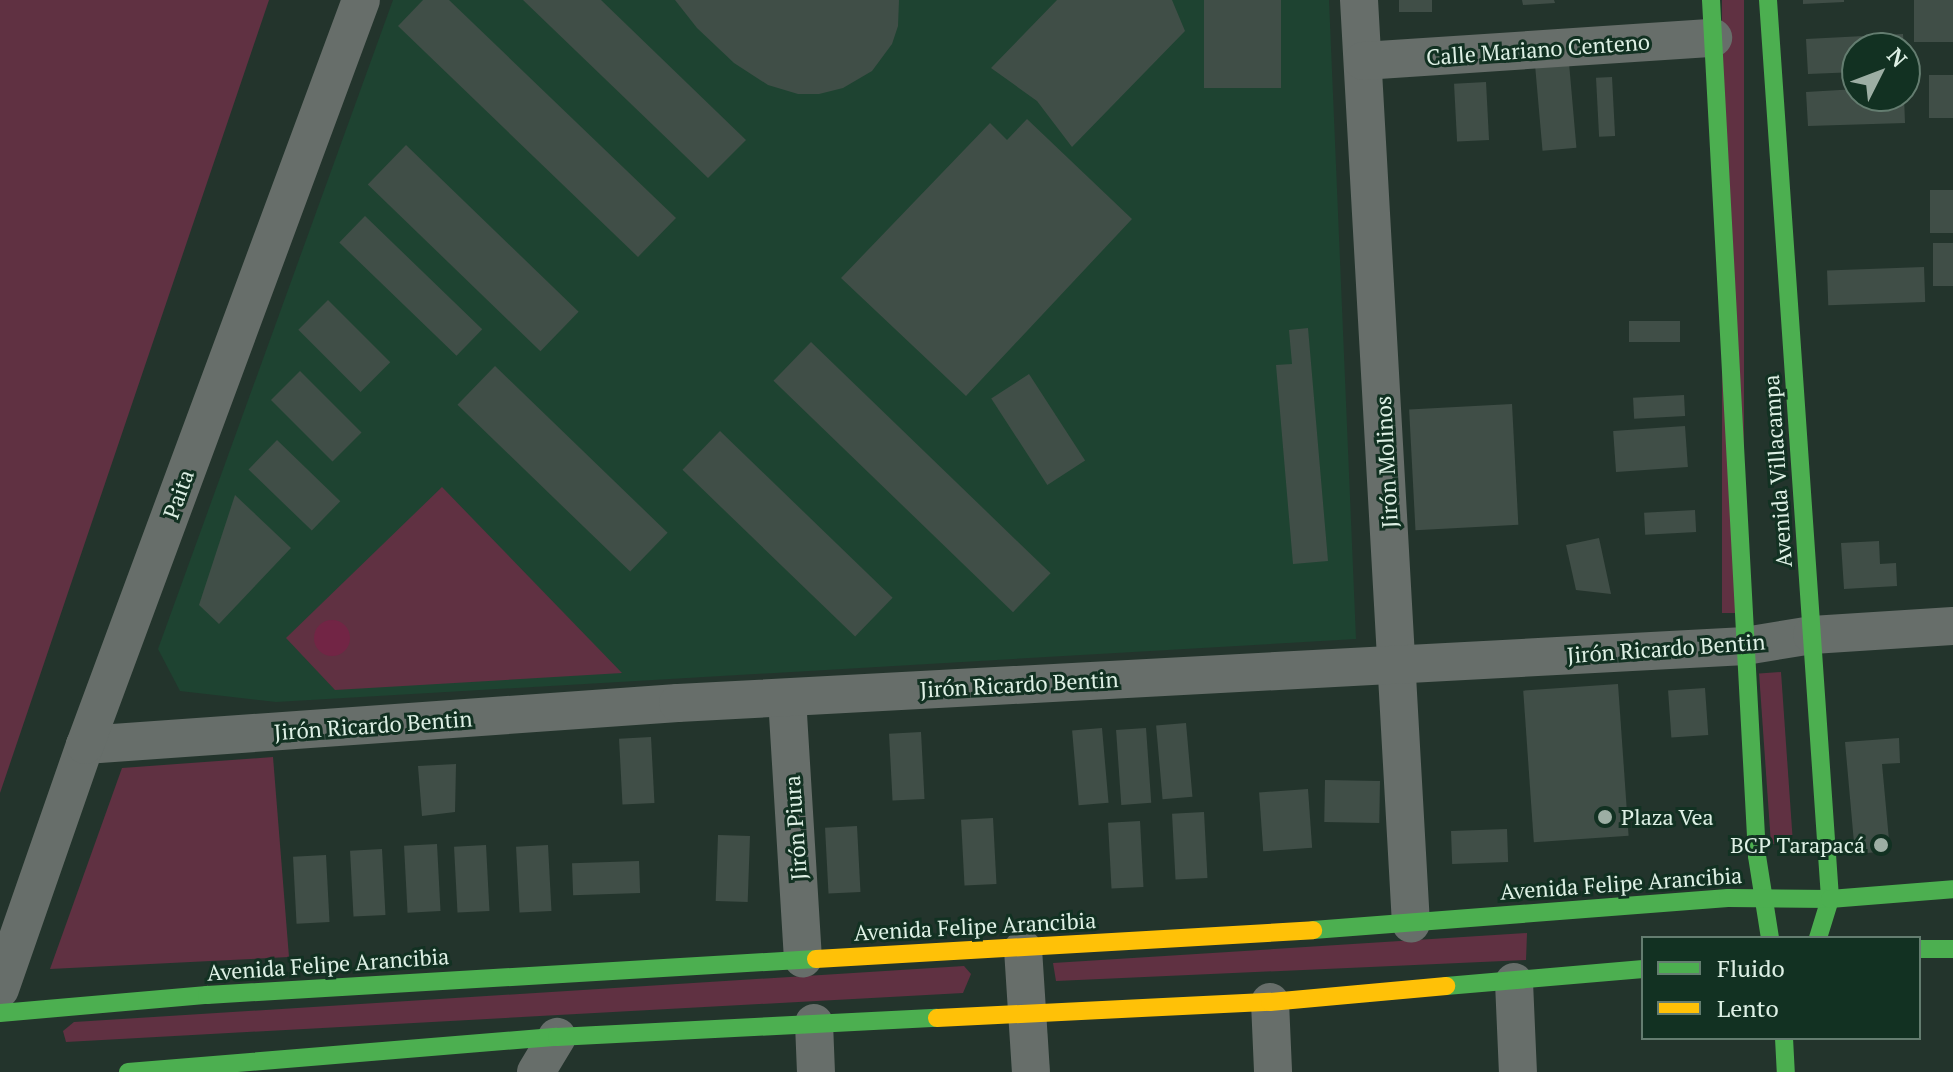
<!DOCTYPE html>
<html>
<head>
<meta charset="utf-8">
<style>
	body { margin:0 }
	#map { position:relative; width:1953px; height:1072px; overflow:hidden; background:#23342c; font-family:"PT Serif",serif }
	div>[style] { position:absolute }
	.built>* { inset:0; background:#1e4331 }
	.green>* { inset:0; background:#603142; transform-origin:0 0 }
	.water>* { inset:0; background:#722545 }
	.round { border-radius:50% }
	.building>* { inset:0; background:#404e47; transform-origin:0 0 }
	.street>* { height:38px; margin:-19px; padding:0 19px; transform-origin:19px; border-radius:19px; background:#676e6a }
	.fast>* { height:18px; margin:-9px; padding:0 9px; transform-origin:9px; border-radius:9px; background:#4caf50 }
	.slow>* { height:18px; margin:-9px; padding:0 9px; transform-origin:9px; border-radius:9px; background:#ffc107 }
	.dots>* { width:22px; height:22px; translate:-50% -50%; box-sizing:border-box; border:4px solid #123122; border-radius:50% }
	span { translate:-50% -50%; white-space:nowrap; text-align:center; line-height:1.15; -webkit-text-stroke:6px #123122; paint-order:stroke }
	.street-label { font-size:22px; color:#def0e5 }
	.poi-label { font-size:22px; color:#def0e5 }
	.left { translate:0 -50%; text-align:left }
	.right { translate:-100% -50%; text-align:right }
	.legend { position:absolute; left:1641px; top:936px; width:280px; height:104px; box-sizing:border-box; background:#123122; border:2px solid #647d70; margin:0; padding:10px 14px; list-style:none; font-size:24px; color:#def0e5 }
	.legend li { display:flex; align-items:center; gap:16px; height:40px }
	.legend b { width:40px; border:2px solid #647d70 }
	.north { position:absolute; left:1841px; top:32px; width:80px; height:80px; box-sizing:border-box; background:#123122; border:2px solid #647d70; border-radius:50%; rotate:48deg; font-size:22px; font-weight:700; line-height:32px; text-align:center; color:#def0e5 }
	.north::after { content:''; display:block; margin:auto; width:28px; height:36px; background:#9daea4; clip-path:polygon(50% 0,100% 100%,50% 72%,0 100%) }
</style>
</head>
<body>
<div id="map">
	<div class="built">
		<div style="clip-path:polygon(393px 0,1329px 0,1356px 639px,276px 702px,180px 691px,158px 649px)"></div>
	</div>
	<div class="green">
		<div style="clip-path:polygon(0 0,269px 0,0 793px)"></div>
		<div style="left:1722px;top:0;width:22px;height:613px"></div>
		<div style="clip-path:polygon(442px 487px,622px 673px,335px 690px,286px 638px)"></div>
		<div style="left:1781px;top:672px;width:171px;height:22px;rotate:86deg"></div>
		<div style="clip-path:polygon(273px 757px,289px 957px,50px 969px,122px 768px)"></div>
		<div style="clip-path:polygon(1527px 933px,1526px 960px,1056px 981px,1053px 963px)"></div>
		<div style="clip-path:polygon(964px 966px,971px 974px,963px 993px,66px 1042px,63px 1031px,74px 1022px)"></div>
	</div>
	<div class="water">
		<div class="round" style="left:314px;top:620px;width:36px;height:36px"></div>
	</div>
	<div class="building">
		<div style="clip-path:polygon(423px 0,449px 0,676px 218px,638px 257px,398px 26px)"></div>
		<div style="clip-path:polygon(523px 0,601px 0,746px 140px,708px 178px)"></div>
		<div style="clip-path:polygon(675px 0,899px 0,898px 26px,892px 44px,872px 71px,843px 88px,819px 94px,798px 94px,768px 85px,734px 63px,697px 28px)"></div>
		<div style="clip-path:polygon(1057px 0,1172px 0,1185px 31px,1072px 147px,1037px 101px,991px 68px)"></div>
		<div style="left:1204px;top:0;width:77px;height:88px"></div>
		<div style="left:1399px;top:0;width:33px;height:12px"></div>
		<div style="clip-path:polygon(1522px 0,1554px 0,1555px 3px,1523px 5px)"></div>
		<div style="clip-path:polygon(1803px 0,1844px 0,1844px 2px,1803px 4px)"></div>
		<div style="left:1914px;top:0;width:39px;height:42px"></div>
		<div style="clip-path:polygon(1903px 34px,1904px 48px,1857px 48px,1857px 72px,1808px 74px,1806px 39px)"></div>
		<div style="left:1569px;top:63px;width:85px;height:34px;rotate:85deg"></div>
		<div style="left:1953px;top:75px;width:43px;height:24px;rotate:90deg"></div>
		<div style="left:1612px;top:77px;width:59px;height:16px;rotate:87deg"></div>
		<div style="left:1486px;top:82px;width:58px;height:32px;rotate:87deg"></div>
		<div style="clip-path:polygon(1857px 89px,1857px 96px,1904px 96px,1905px 123px,1808px 126px,1806px 92px)"></div>
		<div style="clip-path:polygon(1027px 119px,1132px 219px,966px 396px,841px 278px,990px 123px,1007px 140px)"></div>
		<div style="left:406px;top:145px;width:240px;height:55px;rotate:44deg"></div>
		<div style="left:1953px;top:190px;width:43px;height:23px;rotate:90deg"></div>
		<div style="left:365px;top:216px;width:163px;height:37px;rotate:44deg"></div>
		<div style="left:1953px;top:243px;width:43px;height:20px;rotate:90deg"></div>
		<div style="left:1924px;top:267px;width:35px;height:97px;rotate:88deg"></div>
		<div style="left:328px;top:300px;width:88px;height:42px;rotate:45deg"></div>
		<div style="left:1680px;top:321px;width:21px;height:51px;rotate:90deg"></div>
		<div style="clip-path:polygon(1308px 328px,1328px 561px,1293px 564px,1276px 365px,1292px 364px,1289px 330px)"></div>
		<div style="left:811px;top:342px;width:333px;height:54px;rotate:44deg"></div>
		<div style="left:495px;top:366px;width:240px;height:54px;rotate:44deg"></div>
		<div style="left:300px;top:371px;width:87px;height:41px;rotate:45deg"></div>
		<div style="left:1029px;top:374px;width:103px;height:45px;rotate:57deg"></div>
		<div style="left:1684px;top:395px;width:21px;height:51px;rotate:87deg"></div>
		<div style="left:1512px;top:404px;width:121px;height:103px;rotate:87deg"></div>
		<div style="left:1685px;top:426px;width:41px;height:72px;rotate:86deg"></div>
		<div style="left:720px;top:431px;width:240px;height:54px;rotate:44deg"></div>
		<div style="left:277px;top:440px;width:88px;height:41px;rotate:44deg"></div>
		<div style="clip-path:polygon(235px 495px,291px 548px,219px 624px,199px 605px)"></div>
		<div style="left:1695px;top:510px;width:22px;height:51px;rotate:87deg"></div>
		<div style="clip-path:polygon(1599px 538px,1611px 594px,1576px 590px,1566px 545px)"></div>
		<div style="clip-path:polygon(1879px 541px,1880px 564px,1896px 563px,1897px 586px,1844px 589px,1841px 543px)"></div>
		<div style="left:1618px;top:684px;width:152px;height:95px;rotate:86deg"></div>
		<div style="left:1705px;top:688px;width:47px;height:37px;rotate:86deg"></div>
		<div style="left:1186px;top:723px;width:74px;height:30px;rotate:85deg"></div>
		<div style="left:1102px;top:728px;width:75px;height:30px;rotate:85deg"></div>
		<div style="left:1146px;top:728px;width:75px;height:30px;rotate:86deg"></div>
		<div style="left:921px;top:732px;width:67px;height:32px;rotate:87deg"></div>
		<div style="left:651px;top:737px;width:66px;height:32px;rotate:87deg"></div>
		<div style="clip-path:polygon(1899px 738px,1900px 763px,1882px 764px,1890px 851px,1855px 854px,1845px 742px)"></div>
		<div style="clip-path:polygon(456px 764px,455px 812px,422px 816px,418px 766px)"></div>
		<div style="left:1325px;top:780px;width:55px;height:42px;rotate:1deg"></div>
		<div style="left:1308px;top:789px;width:59px;height:49px;rotate:86deg"></div>
		<div style="left:1204px;top:812px;width:66px;height:32px;rotate:87deg"></div>
		<div style="left:993px;top:818px;width:66px;height:32px;rotate:87deg"></div>
		<div style="left:1140px;top:821px;width:66px;height:32px;rotate:87deg"></div>
		<div style="left:857px;top:826px;width:66px;height:32px;rotate:87deg"></div>
		<div style="left:1507px;top:829px;width:33px;height:56px;rotate:88deg"></div>
		<div style="left:718px;top:835px;width:32px;height:66px;rotate:2deg"></div>
		<div style="left:437px;top:844px;width:67px;height:33px;rotate:87deg"></div>
		<div style="left:486px;top:845px;width:66px;height:32px;rotate:87deg"></div>
		<div style="left:548px;top:845px;width:66px;height:32px;rotate:87deg"></div>
		<div style="left:382px;top:849px;width:66px;height:32px;rotate:87deg"></div>
		<div style="left:326px;top:855px;width:67px;height:33px;rotate:87deg"></div>
		<div style="left:639px;top:861px;width:32px;height:67px;rotate:88deg"></div>
	</div>
	<div class="street">
		<div style="left:1359px;top:0;width:925px;rotate:86.78deg"></div>
		<div style="left:1363px;top:61px;width:351px;rotate:-3.8deg"></div>
		<div style="left:787px;top:698px;width:261px;rotate:86.5deg"></div>
		<div style="left:85px;top:745px;width:594px;rotate:-4.05deg"></div>
		<div style="left:678px;top:703px;width:1069px;rotate:-3.06deg"></div>
		<div style="left:1745px;top:646px;width:68px;rotate:-9.3deg"></div>
		<div style="left:1812px;top:635px;width:141px;rotate:-3.7deg"></div>
		<div style="left:1023px;top:949px;width:123px;rotate:86.3deg"></div>
		<div style="left:1514px;top:982px;width:90px;rotate:87.5deg"></div>
		<div style="left:0;top:989px;width:258px;rotate:-70.8deg"></div>
		<div style="left:85px;top:745px;width:794px;rotate:-69.67deg"></div>
		<div style="left:1270px;top:1002px;width:70px;rotate:87.5deg"></div>
		<div style="left:814px;top:1023px;width:49px;rotate:87.7deg"></div>
		<div style="left:536px;top:1072px;width:41px;rotate:-59deg"></div>
	</div>
	<div class="fast">
		<div style="left:1711px;top:0;width:857px;rotate:86.92deg"></div>
		<div style="left:1757px;top:856px;width:83px;rotate:81deg"></div>
		<div style="left:1768px;top:0;width:901px;rotate:86.05deg"></div>
		<div style="left:1830px;top:899px;width:41px;rotate:107.1deg"></div>
		<div style="left:1313px;top:930px;width:416px;rotate:-4.4deg"></div>
		<div style="left:1728px;top:898px;width:102px;rotate:0.6deg"></div>
		<div style="left:1830px;top:899px;width:123px;rotate:-4.6deg"></div>
		<div style="left:1919px;top:949px;width:34px"></div>
		<div style="left:1446px;top:986px;width:198px;rotate:-4.9deg"></div>
		<div style="left:0;top:1013px;width:208px;rotate:-5deg"></div>
		<div style="left:207px;top:995px;width:610px;rotate:-3.38deg"></div>
		<div style="left:1784px;top:1038px;width:34px;rotate:87deg"></div>
		<div style="left:128px;top:1072px;width:430px;rotate:-4.7deg"></div>
		<div style="left:557px;top:1037px;width:380px;rotate:-2.9deg"></div>
	</div>
	<div class="slow">
		<div style="left:816px;top:959px;width:498px;rotate:-3.3deg"></div>
		<div style="left:937px;top:1018px;width:333px;rotate:-2.8deg"></div>
		<div style="left:1270px;top:1002px;width:177px;rotate:-5.2deg"></div>
	</div>
	<div class="dots">
		<div style="left:1605px;top:817px;background:#9daea4"></div>
		<div style="left:1881px;top:845px;background:#9daea4"></div>
	</div>
	<div class="street-label">
		<span style="left:1538px;top:49px;rotate:-4deg">Calle Mariano Centeno</span>
		<span style="left:1386px;top:462px;rotate:-93deg">Jirón Molinos</span>
		<span style="left:1777px;top:471px;rotate:-94deg">Avenida Villacampa</span>
		<span style="left:178px;top:494px;rotate:-70deg">Paita</span>
		<span style="left:1666px;top:648px;rotate:-4deg">Jirón Ricardo Bentin</span>
		<span style="left:1019px;top:684px;rotate:-3deg">Jirón Ricardo Bentin</span>
		<span style="left:373px;top:725px;rotate:-4deg">Jirón Ricardo Bentin</span>
		<span style="left:795px;top:828px;rotate:-94deg">Jirón Piura</span>
		<span style="left:1621px;top:883px;rotate:-4deg">Avenida Felipe Arancibia</span>
		<span style="left:975px;top:926px;rotate:-3deg">Avenida Felipe Arancibia</span>
		<span style="left:328px;top:964px;rotate:-4deg">Avenida Felipe Arancibia</span>
	</div>
	<div class="poi-label">
		<span class="left" style="left:1621px;top:817px">Plaza Vea</span>
		<span class="right" style="left:1865px;top:845px">BCP Tarapacá</span>
	</div>
	<ul class="legend">
	<li><b style="height:10px;background:#4caf50"></b>Fluido</li>
	<li><b style="height:10px;background:#ffc107"></b>Lento</li>
	</ul>
	<div class="north">N</div>
</div>
</body>
</html>
